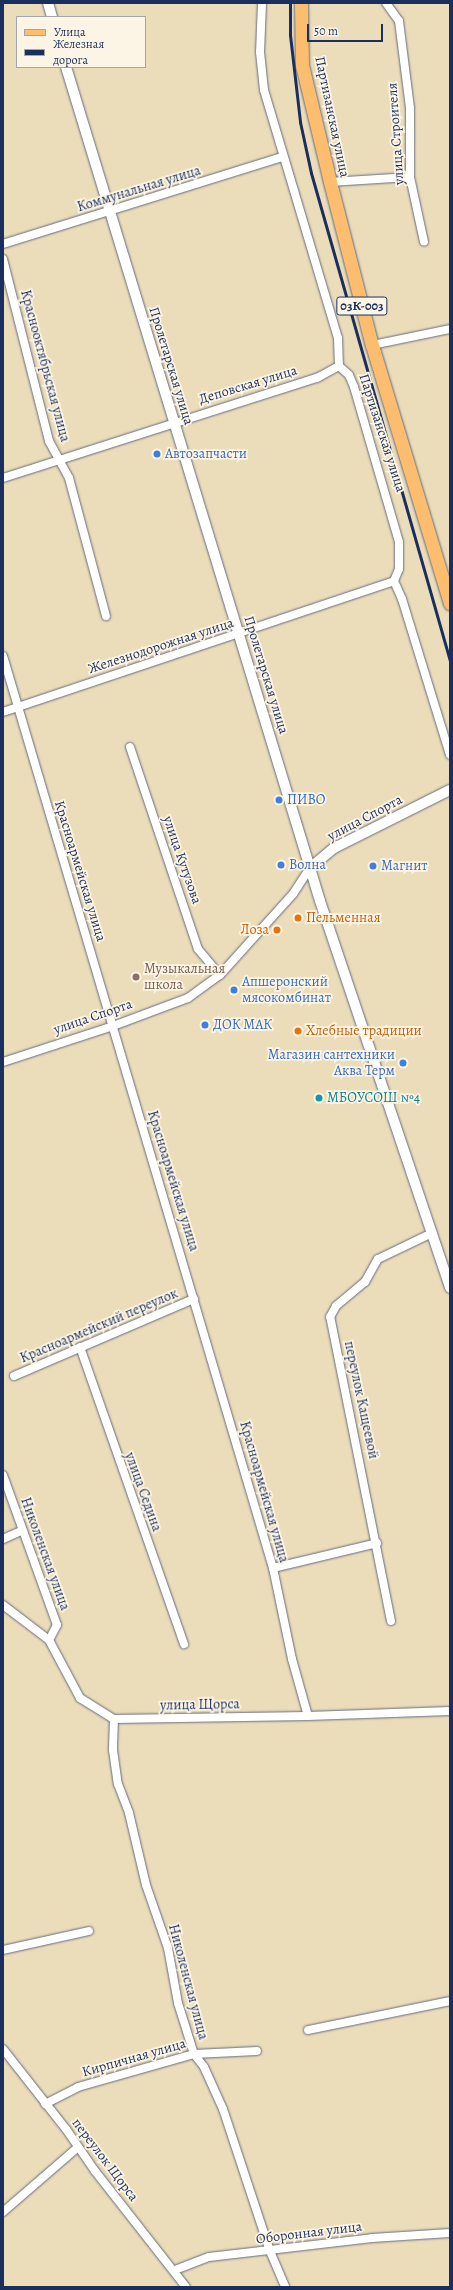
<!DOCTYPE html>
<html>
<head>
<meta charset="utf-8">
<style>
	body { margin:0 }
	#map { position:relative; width:453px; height:2290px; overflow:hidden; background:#ecddba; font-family:Alegreya,serif }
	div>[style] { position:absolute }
	.roads { filter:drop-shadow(0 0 1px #646c7e) drop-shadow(0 0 1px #646c7e) }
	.minor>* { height:8px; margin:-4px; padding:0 4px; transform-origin:4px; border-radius:4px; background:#fff }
	.tertiary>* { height:10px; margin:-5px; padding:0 5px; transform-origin:5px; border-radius:5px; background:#fff }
	.primary>* { height:13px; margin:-6.5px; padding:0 6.5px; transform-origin:6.5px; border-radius:6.5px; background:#fcbd6f }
	.rail>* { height:3px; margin:-1.5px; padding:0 1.5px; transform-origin:1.5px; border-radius:1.5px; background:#1b2f5e }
	.dots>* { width:11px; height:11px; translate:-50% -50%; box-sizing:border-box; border:2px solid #fcf5e5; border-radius:50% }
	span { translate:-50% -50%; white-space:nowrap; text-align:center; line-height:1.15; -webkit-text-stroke:3.5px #fcf5e5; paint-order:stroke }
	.shield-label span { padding:1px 3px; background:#fcf5e5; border:1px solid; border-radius:3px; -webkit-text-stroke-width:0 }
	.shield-label { font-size:13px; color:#1b2f5e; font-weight:700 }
	.street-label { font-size:14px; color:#1b2f5e }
	.shop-label { font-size:14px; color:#366cbe }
	.left { translate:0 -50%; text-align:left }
	.right { translate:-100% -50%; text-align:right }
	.food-label { font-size:14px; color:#c56008 }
	.education-label { font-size:14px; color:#785e54 }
	.culture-label { font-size:14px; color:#0d838f }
	.frame { position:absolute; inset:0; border:4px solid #1b2f5e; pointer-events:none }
	.legend { position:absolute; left:16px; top:16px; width:130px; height:52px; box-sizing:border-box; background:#fcf5e5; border:1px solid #a2a6af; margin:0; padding:5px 7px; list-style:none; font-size:12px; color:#1b2f5e }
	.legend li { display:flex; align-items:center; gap:8px; height:20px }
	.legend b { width:20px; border:1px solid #a2a6af }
	.scale { position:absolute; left:307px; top:24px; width:76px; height:18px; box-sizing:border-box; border:2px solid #1b2f5e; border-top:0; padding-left:5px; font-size:12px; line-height:14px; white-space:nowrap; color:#1b2f5e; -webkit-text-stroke:3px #fcf5e5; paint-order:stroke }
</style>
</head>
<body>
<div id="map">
	<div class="roads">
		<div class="minor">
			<div style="left:262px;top:3px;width:49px;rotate:92.3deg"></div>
			<div style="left:260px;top:52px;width:38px;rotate:84deg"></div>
			<div style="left:264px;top:90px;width:259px;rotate:73.4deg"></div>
			<div style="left:338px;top:338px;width:28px;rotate:88deg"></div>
			<div style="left:339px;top:366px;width:13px;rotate:42deg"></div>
			<div style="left:349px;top:375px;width:13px;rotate:67deg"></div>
			<div style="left:354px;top:387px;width:161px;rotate:73.8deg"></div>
			<div style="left:399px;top:542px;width:27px;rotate:90deg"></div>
			<div style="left:399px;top:569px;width:13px;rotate:113deg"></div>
			<div style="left:394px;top:581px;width:20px;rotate:66deg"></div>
			<div style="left:402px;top:599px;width:163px;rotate:72.9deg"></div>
			<div style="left:386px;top:3px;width:22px;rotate:54deg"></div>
			<div style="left:399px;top:21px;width:88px;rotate:82.8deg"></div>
			<div style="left:410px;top:108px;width:69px;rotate:90deg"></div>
			<div style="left:410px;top:177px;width:66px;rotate:77.8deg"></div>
			<div style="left:330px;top:182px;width:80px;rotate:-3.6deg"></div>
			<div style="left:3px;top:244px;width:293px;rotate:-17.3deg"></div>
			<div style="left:3px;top:259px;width:188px;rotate:75.8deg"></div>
			<div style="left:49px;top:441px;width:42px;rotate:61.6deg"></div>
			<div style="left:69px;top:478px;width:143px;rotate:75deg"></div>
			<div style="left:372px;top:345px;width:80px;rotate:-11.6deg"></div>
			<div style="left:3px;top:478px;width:330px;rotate:-17.7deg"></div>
			<div style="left:317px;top:378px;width:25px;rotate:-29deg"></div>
			<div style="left:3px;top:656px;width:951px;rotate:73.51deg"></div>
			<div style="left:273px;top:1568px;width:93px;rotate:78.2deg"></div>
			<div style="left:292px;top:1659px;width:59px;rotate:74.3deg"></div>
			<div style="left:3px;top:712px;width:412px;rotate:-18.5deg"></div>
			<div style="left:130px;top:747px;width:213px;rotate:71.4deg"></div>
			<div style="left:198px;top:949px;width:34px;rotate:50deg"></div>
			<div style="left:3px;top:1062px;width:116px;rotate:-18.1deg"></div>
			<div style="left:113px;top:1026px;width:80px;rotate:-20.5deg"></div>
			<div style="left:188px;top:998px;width:39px;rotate:-36deg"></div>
			<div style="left:220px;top:975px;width:109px;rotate:-48deg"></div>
			<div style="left:293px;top:894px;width:31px;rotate:-57deg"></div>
			<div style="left:80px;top:1347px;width:315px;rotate:70.7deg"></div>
			<div style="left:14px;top:1376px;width:196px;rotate:-23.2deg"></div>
			<div style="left:3px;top:1475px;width:159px;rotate:70.2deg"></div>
			<div style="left:57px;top:1625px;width:17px;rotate:118deg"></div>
			<div style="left:3px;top:1539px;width:20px;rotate:-24deg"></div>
			<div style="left:273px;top:1568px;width:107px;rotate:-13.5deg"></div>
			<div style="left:3px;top:1605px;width:58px;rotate:37.3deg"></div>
			<div style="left:49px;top:1640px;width:66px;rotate:61.9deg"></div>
			<div style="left:80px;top:1698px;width:40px;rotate:32deg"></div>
			<div style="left:114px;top:1719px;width:194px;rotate:-0.9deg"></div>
			<div style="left:308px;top:1716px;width:142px;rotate:-2deg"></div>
			<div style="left:391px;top:1621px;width:310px;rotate:-101.3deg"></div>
			<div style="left:330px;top:1317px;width:13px;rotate:-61deg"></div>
			<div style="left:336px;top:1306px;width:38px;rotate:-40deg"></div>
			<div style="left:365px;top:1282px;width:26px;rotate:-61deg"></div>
			<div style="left:378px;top:1259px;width:58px;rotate:-25.7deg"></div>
			<div style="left:114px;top:1719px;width:31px;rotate:92deg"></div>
			<div style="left:113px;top:1750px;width:34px;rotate:82deg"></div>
			<div style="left:118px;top:1784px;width:31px;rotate:69deg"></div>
			<div style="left:129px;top:1813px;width:74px;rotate:76.7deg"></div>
			<div style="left:146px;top:1885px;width:67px;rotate:70.8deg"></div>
			<div style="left:168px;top:1948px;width:56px;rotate:79.7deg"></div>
			<div style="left:178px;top:2003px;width:53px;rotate:72.6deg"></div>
			<div style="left:194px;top:2054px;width:16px;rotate:52deg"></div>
			<div style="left:204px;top:2067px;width:46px;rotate:65.7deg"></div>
			<div style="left:223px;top:2109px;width:150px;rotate:71.7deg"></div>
			<div style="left:270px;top:2251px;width:39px;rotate:67deg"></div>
			<div style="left:3px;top:1950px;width:88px;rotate:-12.5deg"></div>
			<div style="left:308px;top:2030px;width:145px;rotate:-11.5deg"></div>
			<div style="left:3px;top:2049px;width:102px;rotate:51.8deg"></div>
			<div style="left:66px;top:2129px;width:51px;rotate:55.4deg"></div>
			<div style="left:95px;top:2171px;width:147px;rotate:51.9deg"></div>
			<div style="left:45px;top:2104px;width:37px;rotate:-27deg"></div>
			<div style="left:78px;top:2087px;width:121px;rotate:-15.9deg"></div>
			<div style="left:194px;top:2054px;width:63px;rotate:-2.7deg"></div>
			<div style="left:3px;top:2212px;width:99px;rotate:-40.9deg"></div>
			<div style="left:175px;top:2270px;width:36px;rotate:-21deg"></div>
			<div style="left:209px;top:2257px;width:164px;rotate:-6.6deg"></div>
			<div style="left:372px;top:2238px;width:78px;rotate:-3.7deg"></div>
		</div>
		<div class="tertiary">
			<div style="left:48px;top:3px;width:15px;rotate:74deg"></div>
			<div style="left:66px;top:67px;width:872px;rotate:73.06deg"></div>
			<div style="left:320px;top:901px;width:408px;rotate:71.4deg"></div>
			<div style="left:310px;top:868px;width:31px;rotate:-40deg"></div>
			<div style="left:334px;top:848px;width:130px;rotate:-26.6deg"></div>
		</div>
		<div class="primary">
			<div style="left:301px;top:3px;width:62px;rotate:89.1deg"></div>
			<div style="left:302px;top:65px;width:120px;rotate:76.5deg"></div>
			<div style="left:330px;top:182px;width:168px;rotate:75.6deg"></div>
			<div style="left:372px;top:345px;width:270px;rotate:73.2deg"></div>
		</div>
	</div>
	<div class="rail">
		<div style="left:290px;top:3px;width:32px;rotate:90deg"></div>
		<div style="left:290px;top:35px;width:88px;rotate:83.4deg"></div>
		<div style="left:300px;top:122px;width:52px;rotate:77.8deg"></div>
		<div style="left:311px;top:173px;width:507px;rotate:74.1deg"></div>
	</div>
	<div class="dots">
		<div style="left:157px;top:454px;background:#3f7fe0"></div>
		<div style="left:279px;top:800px;background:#3f7fe0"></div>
		<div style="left:281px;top:865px;background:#3f7fe0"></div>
		<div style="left:373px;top:866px;background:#3f7fe0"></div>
		<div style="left:298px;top:918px;background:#e8710a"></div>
		<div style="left:277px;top:930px;background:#e8710a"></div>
		<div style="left:136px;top:977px;background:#8d6e63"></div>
		<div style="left:234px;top:990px;background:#3f7fe0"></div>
		<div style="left:205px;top:1025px;background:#3f7fe0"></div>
		<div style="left:298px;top:1031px;background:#e8710a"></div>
		<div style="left:403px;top:1063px;background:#3f7fe0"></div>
		<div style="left:319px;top:1098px;background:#0f9aa8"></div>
	</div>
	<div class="shield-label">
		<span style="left:362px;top:306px">03К-003</span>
	</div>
	<div class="street-label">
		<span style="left:332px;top:117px;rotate:78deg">Партизанская улица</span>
		<span style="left:396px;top:134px;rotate:-94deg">улица Строителя</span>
		<span style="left:139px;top:189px;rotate:-17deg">Коммунальная улица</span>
		<span style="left:45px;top:366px;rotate:75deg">Краснооктябрьская улица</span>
		<span style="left:171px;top:366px;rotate:73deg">Пролетарская улица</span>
		<span style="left:248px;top:385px;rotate:-17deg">Деповская улица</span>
		<span style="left:382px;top:433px;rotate:72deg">Партизанская улица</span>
		<span style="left:161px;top:646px;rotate:-18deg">Железнодорожная улица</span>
		<span style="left:266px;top:675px;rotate:73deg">Пролетарская улица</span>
		<span style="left:365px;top:818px;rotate:-28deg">улица Спорта</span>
		<span style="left:182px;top:860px;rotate:71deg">улица Кутузова</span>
		<span style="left:80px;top:871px;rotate:73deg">Красноармейская улица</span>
		<span style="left:93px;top:1017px;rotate:-19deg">улица Спорта</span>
		<span style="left:173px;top:1181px;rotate:73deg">Красноармейская улица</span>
		<span style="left:99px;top:1326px;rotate:-23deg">Красноармейский переулок</span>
		<span style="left:361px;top:1400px;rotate:78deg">переулок Кащеевой</span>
		<span style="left:143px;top:1492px;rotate:70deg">улица Седина</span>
		<span style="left:264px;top:1492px;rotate:74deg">Красноармейская улица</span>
		<span style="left:45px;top:1554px;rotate:70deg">Николенская улица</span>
		<span style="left:200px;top:1705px;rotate:-1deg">улица Щорса</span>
		<span style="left:188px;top:1982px;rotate:75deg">Николенская улица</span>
		<span style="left:134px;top:2058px;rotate:-16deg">Кирпичная улица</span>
		<span style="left:105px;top:2160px;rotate:53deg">переулок Щорса</span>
		<span style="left:309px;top:2233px;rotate:-7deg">Оборонная улица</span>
	</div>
	<div class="shop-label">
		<span class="left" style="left:165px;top:454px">Автозапчасти</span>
		<span class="left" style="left:287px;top:800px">ПИВО</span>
		<span class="left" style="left:289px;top:865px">Волна</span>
		<span class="left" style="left:381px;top:866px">Магнит</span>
		<span class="left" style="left:242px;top:990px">Апшеронский<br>мясокомбинат</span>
		<span class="left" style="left:213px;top:1025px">ДОК МАК</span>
		<span class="right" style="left:395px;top:1063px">Магазин сантехники<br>Аква Терм</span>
	</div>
	<div class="food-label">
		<span class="left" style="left:306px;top:918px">Пельменная</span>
		<span class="right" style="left:269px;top:930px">Лоза</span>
		<span class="left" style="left:306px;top:1031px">Хлебные традиции</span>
	</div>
	<div class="education-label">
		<span class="left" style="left:144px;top:977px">Музыкальная<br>школа</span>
	</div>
	<div class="culture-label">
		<span class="left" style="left:327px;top:1098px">МБОУСОШ №4</span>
	</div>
	<div class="frame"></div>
	<ul class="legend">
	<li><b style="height:5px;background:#fcbd6f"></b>Улица</li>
	<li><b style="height:5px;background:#1b2f5e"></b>Железная дорога</li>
	</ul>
	<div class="scale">50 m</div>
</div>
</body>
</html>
